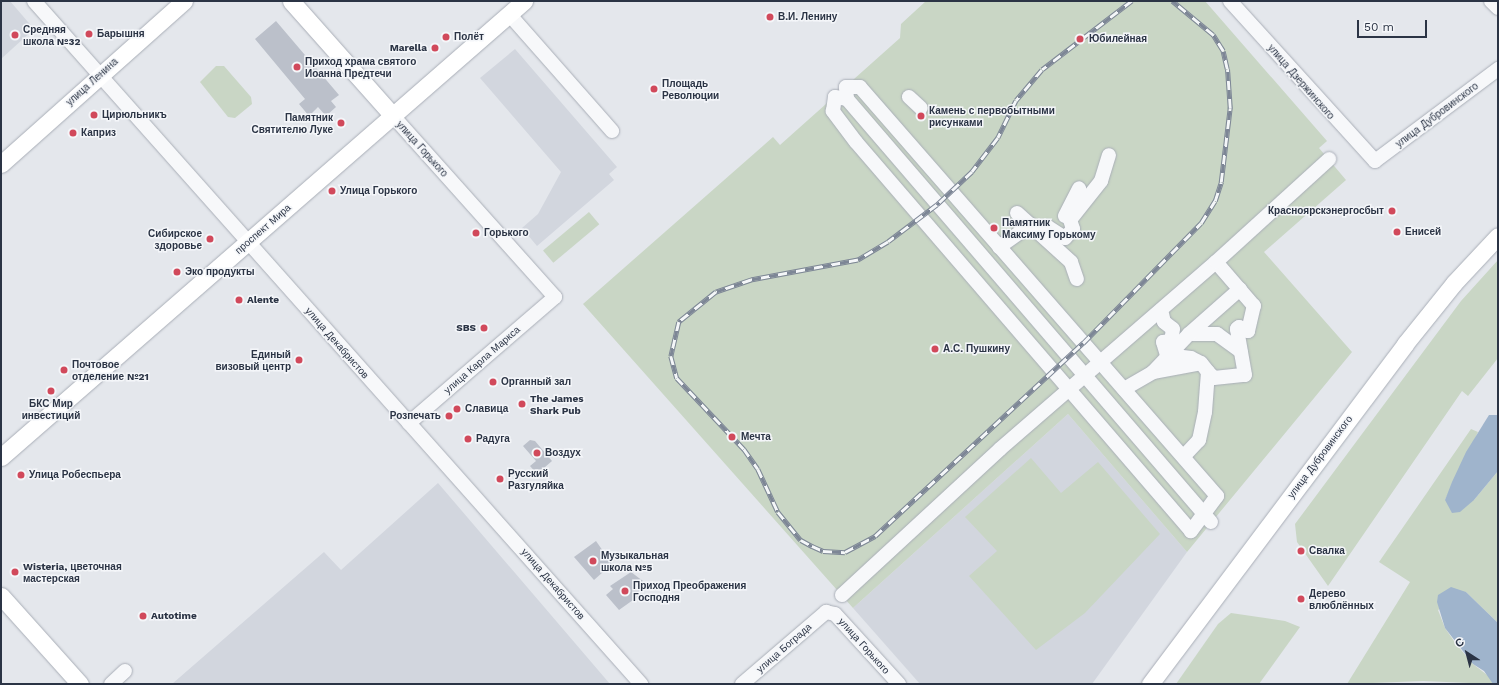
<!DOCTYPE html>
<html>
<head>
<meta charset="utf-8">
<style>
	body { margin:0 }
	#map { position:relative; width:1499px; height:685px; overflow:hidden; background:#e4e7ec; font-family:"Work Sans",sans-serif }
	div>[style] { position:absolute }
	.built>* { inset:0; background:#d2d6de }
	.green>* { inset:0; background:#c9d6c5; transform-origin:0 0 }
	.water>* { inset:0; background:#9fb4cc }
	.building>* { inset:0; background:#bbc0ca }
	.roads { filter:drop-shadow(0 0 1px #a9aeb7) drop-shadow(0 0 1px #a9aeb7) }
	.minor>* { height:14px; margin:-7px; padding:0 7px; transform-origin:7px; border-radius:7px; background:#f7f8fa }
	.major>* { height:17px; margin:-8.5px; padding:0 8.5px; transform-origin:8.5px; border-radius:8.5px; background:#fff }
	.rail>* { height:4.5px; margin-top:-2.25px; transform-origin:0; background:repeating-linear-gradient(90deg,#f4f6f9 0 9px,#7d8696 0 18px); box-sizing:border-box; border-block:1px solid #7d8696 }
	.dots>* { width:11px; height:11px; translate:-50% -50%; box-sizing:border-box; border:2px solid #f4f6f9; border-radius:50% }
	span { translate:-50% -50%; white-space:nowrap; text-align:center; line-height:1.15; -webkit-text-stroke:3px #f4f6f9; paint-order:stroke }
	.poi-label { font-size:10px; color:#2b3445; font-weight:700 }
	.left { translate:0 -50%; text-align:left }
	.right { translate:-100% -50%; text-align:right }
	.street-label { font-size:10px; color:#2b3445 }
	.frame { position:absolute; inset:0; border:2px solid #2b3445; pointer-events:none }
	.north { position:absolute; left:1447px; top:633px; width:40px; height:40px; -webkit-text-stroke:3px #f4f6f9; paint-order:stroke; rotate:324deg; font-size:11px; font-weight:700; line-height:16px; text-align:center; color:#2b3445 }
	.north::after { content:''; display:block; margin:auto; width:14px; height:18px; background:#2b3445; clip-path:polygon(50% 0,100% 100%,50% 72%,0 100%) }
	.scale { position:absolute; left:1357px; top:20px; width:70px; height:18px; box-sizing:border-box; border:2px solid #2b3445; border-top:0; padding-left:5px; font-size:12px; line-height:14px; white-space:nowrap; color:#2b3445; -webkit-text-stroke:3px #f4f6f9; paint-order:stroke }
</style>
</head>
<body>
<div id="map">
	<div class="built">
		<div style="clip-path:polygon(1px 1px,10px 1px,34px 29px,1px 59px)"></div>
		<div style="clip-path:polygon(515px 49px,617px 167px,609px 174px,614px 180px,537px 246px,522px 228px,538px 214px,561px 172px,480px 78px)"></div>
		<div style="clip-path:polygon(1068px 414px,1187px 552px,1092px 684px,920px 684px,853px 608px)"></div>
		<div style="clip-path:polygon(438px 483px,610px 684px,172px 684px,324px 552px,341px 570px)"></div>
	</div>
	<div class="green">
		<div style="clip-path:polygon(926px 1px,1205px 1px,1327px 141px,1319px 148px,1346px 180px,1264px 252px,1352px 352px,1187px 552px,1068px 414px,853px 608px,583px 304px,773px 137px,780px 145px,900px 38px,901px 24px)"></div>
		<div style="clip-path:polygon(216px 66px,224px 66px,251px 97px,252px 104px,235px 118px,228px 117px,200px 82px)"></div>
		<div style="left:589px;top:212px;width:16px;height:60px;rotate:50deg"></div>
		<div style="clip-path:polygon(1498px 260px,1498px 358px,1468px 396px,1462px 391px,1328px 586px,1297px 542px,1295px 524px,1461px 301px)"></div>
		<div style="clip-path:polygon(1471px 429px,1478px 432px,1445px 500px,1474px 500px,1498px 471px,1498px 623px,1466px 592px,1438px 610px,1445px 628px,1456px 644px,1473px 664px,1491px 678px,1493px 684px,1423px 681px,1347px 684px,1410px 582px,1379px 562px)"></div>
		<div style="clip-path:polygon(1031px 458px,1061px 493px,1098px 462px,1160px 534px,1085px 613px,1036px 650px,969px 576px,997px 551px,965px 517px)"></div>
		<div style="clip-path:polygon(1231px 613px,1285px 621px,1300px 627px,1259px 684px,1176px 684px,1218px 624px)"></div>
	</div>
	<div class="water">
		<div style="clip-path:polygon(1489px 415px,1498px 415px,1498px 471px,1474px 500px,1460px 512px,1452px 513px,1445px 500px,1452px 482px,1466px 452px)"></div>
		<div style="clip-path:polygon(1451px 587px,1466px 592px,1498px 623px,1498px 684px,1493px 684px,1484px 671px,1473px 664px,1445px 628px,1437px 602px,1438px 595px)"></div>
	</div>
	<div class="building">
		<div style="clip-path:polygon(276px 21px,339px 95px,331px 101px,336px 107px,326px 116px,318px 107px,309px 116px,299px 104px,305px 99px,255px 39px)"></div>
		<div style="clip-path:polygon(530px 440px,535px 441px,552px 461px,537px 474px,530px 466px,536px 461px,523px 446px)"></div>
		<div style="clip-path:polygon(596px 541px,612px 564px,594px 580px,574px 557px)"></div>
		<div style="clip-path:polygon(631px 572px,643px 581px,641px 583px,645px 587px,638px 593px,640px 595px,619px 610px,606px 595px,613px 589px,610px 586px)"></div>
	</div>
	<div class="roads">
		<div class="minor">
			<div style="left:34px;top:1px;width:914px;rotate:48.37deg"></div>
			<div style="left:1230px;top:1px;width:216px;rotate:47.8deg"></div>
			<div style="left:1375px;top:161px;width:154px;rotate:-36.8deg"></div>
			<div style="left:1491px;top:1px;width:10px;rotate:45deg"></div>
			<div style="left:509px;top:14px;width:156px;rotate:48.6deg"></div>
			<div style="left:846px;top:87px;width:14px"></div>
			<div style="left:860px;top:87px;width:543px;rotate:48.88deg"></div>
			<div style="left:1217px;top:496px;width:44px;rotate:126.6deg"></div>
			<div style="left:1191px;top:531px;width:513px;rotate:-130.73deg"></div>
			<div style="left:856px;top:142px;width:39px;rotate:-127deg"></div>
			<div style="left:833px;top:111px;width:14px;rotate:-82deg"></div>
			<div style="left:835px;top:97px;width:12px;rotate:9deg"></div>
			<div style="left:847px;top:99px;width:12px;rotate:-95deg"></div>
			<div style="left:909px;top:97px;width:16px;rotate:43deg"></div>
			<div style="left:847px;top:99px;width:558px;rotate:49.29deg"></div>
			<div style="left:393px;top:116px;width:243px;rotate:48.2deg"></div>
			<div style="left:555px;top:297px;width:193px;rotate:139.2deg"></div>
			<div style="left:1017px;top:213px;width:73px;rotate:42.2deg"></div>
			<div style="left:1071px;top:262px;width:18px;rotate:71deg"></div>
			<div style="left:1065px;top:216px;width:31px;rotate:-63deg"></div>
			<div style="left:1037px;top:228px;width:11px;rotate:-5deg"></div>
			<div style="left:1048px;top:227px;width:20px;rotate:33deg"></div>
			<div style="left:1065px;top:238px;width:12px;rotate:-48deg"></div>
			<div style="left:1073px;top:229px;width:9px;rotate:-108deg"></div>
			<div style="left:1070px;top:220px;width:50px;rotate:-51.5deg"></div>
			<div style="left:1101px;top:181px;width:27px;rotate:-73deg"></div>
			<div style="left:999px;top:247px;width:39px;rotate:-35deg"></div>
			<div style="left:1161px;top:310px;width:12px;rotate:76deg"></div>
			<div style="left:1164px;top:322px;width:11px;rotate:38deg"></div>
			<div style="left:1173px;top:329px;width:12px;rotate:99deg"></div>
			<div style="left:1171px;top:341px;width:8px;rotate:173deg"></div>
			<div style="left:1163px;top:342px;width:14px;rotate:73deg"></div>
			<div style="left:1167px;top:355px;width:24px;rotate:7deg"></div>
			<div style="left:1191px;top:358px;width:11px;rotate:27deg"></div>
			<div style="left:1201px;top:363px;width:11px;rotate:52deg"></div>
			<div style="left:1208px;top:372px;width:40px;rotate:94.3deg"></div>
			<div style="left:1205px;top:412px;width:29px;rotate:102deg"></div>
			<div style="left:1199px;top:440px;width:23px;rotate:133deg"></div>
			<div style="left:1189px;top:334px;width:28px"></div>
			<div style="left:1217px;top:334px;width:29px;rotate:36deg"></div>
			<div style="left:1153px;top:372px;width:52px;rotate:-46.5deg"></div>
			<div style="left:1189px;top:334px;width:68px;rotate:-41.4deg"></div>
			<div style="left:1208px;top:372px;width:8px;rotate:45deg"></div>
			<div style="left:1214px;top:378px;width:31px;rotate:-6deg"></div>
			<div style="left:1245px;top:375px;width:47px;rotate:-99.9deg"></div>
			<div style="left:1237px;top:329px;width:3px;rotate:-45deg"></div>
			<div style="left:1239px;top:327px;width:10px;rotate:24deg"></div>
			<div style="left:1248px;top:331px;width:26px;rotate:-77deg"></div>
			<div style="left:1254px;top:306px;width:58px;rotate:-130.8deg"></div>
			<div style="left:1124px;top:389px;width:34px;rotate:-30deg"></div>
			<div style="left:1153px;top:372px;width:45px;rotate:-10.3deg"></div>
			<div style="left:842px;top:595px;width:215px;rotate:-42.7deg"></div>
			<div style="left:1000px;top:449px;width:286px;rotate:-40.9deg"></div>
			<div style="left:1216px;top:262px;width:153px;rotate:-42.3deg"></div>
			<div style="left:111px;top:684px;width:19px;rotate:-43deg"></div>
			<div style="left:742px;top:684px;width:111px;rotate:-40.6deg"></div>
			<div style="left:826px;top:612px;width:9px;rotate:13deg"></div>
			<div style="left:835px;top:614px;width:95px;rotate:47.6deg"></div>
		</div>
		<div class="major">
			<div style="left:291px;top:1px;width:154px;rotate:48.4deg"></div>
			<div style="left:1px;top:164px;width:245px;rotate:-41.7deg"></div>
			<div style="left:1px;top:457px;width:694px;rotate:-41.08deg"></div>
			<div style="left:1px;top:596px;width:118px;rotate:48.1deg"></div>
			<div style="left:1150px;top:684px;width:425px;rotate:-53.1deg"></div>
			<div style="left:1405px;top:344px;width:78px;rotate:-51.2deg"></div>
			<div style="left:1454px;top:283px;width:64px;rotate:-46.9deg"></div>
		</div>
	</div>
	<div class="rail">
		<div style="left:1132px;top:1px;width:113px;rotate:142.5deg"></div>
		<div style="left:1042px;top:70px;width:40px;rotate:130deg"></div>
		<div style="left:1016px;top:101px;width:41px;rotate:115.9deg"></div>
		<div style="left:998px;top:138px;width:43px;rotate:127.4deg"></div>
		<div style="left:972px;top:172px;width:48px;rotate:136.7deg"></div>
		<div style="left:937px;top:205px;width:61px;rotate:142.9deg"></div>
		<div style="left:888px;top:242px;width:35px;rotate:149deg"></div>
		<div style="left:858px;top:260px;width:109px;rotate:169.4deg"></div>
		<div style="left:751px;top:280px;width:37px;rotate:161deg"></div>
		<div style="left:716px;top:292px;width:48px;rotate:141deg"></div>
		<div style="left:679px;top:322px;width:35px;rotate:103deg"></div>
		<div style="left:671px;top:356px;width:23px;rotate:75deg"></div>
		<div style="left:677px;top:378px;width:98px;rotate:46.7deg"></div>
		<div style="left:744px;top:449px;width:24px;rotate:55deg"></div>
		<div style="left:758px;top:469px;width:47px;rotate:65.1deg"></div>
		<div style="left:778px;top:512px;width:36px;rotate:51deg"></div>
		<div style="left:801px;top:540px;width:13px;rotate:29deg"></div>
		<div style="left:812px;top:546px;width:12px;rotate:24deg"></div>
		<div style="left:823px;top:551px;width:22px;rotate:3deg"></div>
		<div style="left:845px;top:552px;width:34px;rotate:-28deg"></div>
		<div style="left:875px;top:536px;width:284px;rotate:-42.9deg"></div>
		<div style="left:1083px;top:343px;width:168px;rotate:-45.5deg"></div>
		<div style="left:1201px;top:223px;width:26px;rotate:-58deg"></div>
		<div style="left:1215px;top:201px;width:20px;rotate:-72deg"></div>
		<div style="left:1221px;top:182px;width:75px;rotate:-83.1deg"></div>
		<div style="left:1230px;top:108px;width:39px;rotate:-94deg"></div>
		<div style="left:1227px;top:69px;width:18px;rotate:-103deg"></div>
		<div style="left:1223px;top:51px;width:19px;rotate:-122deg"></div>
		<div style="left:1213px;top:35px;width:53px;rotate:-140.3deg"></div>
	</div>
	<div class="dots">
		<div style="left:770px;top:17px;background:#d1495b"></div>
		<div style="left:89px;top:34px;background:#d1495b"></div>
		<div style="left:15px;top:35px;background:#d1495b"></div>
		<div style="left:446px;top:37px;background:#d1495b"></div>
		<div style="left:1080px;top:39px;background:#d1495b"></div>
		<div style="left:435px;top:48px;background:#d1495b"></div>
		<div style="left:297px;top:67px;background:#d1495b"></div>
		<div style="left:654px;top:89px;background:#d1495b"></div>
		<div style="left:94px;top:115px;background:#d1495b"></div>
		<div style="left:921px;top:116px;background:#d1495b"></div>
		<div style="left:341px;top:123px;background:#d1495b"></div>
		<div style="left:73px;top:133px;background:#d1495b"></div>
		<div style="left:332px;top:191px;background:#d1495b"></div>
		<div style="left:1392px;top:211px;background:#d1495b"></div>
		<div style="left:994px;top:228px;background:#d1495b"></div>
		<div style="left:1397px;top:232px;background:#d1495b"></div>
		<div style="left:476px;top:233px;background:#d1495b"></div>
		<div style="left:210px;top:239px;background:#d1495b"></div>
		<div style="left:177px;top:272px;background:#d1495b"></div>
		<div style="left:239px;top:300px;background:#d1495b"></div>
		<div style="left:484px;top:328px;background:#d1495b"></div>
		<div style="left:935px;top:349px;background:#d1495b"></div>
		<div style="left:299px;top:360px;background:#d1495b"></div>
		<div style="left:64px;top:370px;background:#d1495b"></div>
		<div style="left:493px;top:382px;background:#d1495b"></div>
		<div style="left:51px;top:391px;background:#d1495b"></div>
		<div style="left:522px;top:404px;background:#d1495b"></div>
		<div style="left:457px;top:409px;background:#d1495b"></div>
		<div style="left:449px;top:416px;background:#d1495b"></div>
		<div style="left:732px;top:437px;background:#d1495b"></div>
		<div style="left:468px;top:439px;background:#d1495b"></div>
		<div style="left:537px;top:453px;background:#d1495b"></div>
		<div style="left:21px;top:475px;background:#d1495b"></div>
		<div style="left:500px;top:479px;background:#d1495b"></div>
		<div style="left:1301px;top:551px;background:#d1495b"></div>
		<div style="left:593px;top:561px;background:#d1495b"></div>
		<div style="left:15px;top:572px;background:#d1495b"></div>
		<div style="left:625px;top:591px;background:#d1495b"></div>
		<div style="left:1301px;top:599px;background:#d1495b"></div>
		<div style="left:143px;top:616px;background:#d1495b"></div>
	</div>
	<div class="poi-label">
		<span class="left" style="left:778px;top:17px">В.И. Ленину</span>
		<span class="left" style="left:23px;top:35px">Средняя<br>школа №32</span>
		<span class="left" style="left:97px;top:34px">Барышня</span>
		<span class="left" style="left:454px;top:37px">Полёт</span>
		<span class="left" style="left:1089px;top:39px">Юбилейная</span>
		<span class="right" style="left:427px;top:48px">Marella</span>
		<span class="left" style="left:305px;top:67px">Приход храма святого<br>Иоанна Предтечи</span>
		<span class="left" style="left:662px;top:89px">Площадь<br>Революции</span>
		<span class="left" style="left:929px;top:116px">Камень с первобытными<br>рисунками</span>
		<span class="left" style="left:102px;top:115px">Цирюльникъ</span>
		<span class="right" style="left:333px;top:123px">Памятник<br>Святителю Луке</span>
		<span class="left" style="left:81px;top:133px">Каприз</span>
		<span class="left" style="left:340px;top:191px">Улица Горького</span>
		<span class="right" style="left:1384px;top:211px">Красноярскэнергосбыт</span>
		<span class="left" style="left:1002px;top:228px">Памятник<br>Максиму Горькому</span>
		<span class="left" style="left:1405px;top:232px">Енисей</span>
		<span class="right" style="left:202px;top:239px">Сибирское<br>здоровье</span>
		<span class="left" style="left:484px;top:233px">Горького</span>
		<span class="left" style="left:185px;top:272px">Эко продукты</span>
		<span class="left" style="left:247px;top:300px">Alente</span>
		<span class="right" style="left:476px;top:328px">SBS</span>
		<span class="left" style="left:943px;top:349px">А.С. Пушкину</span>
		<span class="right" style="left:291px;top:360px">Единый<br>визовый центр</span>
		<span class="left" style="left:72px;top:370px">Почтовое<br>отделение №21</span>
		<span class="left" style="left:501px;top:382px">Органный зал</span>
		<span class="left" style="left:530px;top:404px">The James<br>Shark Pub</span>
		<span style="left:51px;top:409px">БКС Мир<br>инвестиций</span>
		<span class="left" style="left:465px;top:409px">Славица</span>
		<span class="right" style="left:441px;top:416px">Розпечать</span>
		<span class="left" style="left:741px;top:437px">Мечта</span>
		<span class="left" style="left:476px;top:439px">Радуга</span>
		<span class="left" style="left:545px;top:453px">Воздух</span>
		<span class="left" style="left:508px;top:479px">Русский<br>Разгуляйка</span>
		<span class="left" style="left:29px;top:475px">Улица Робеспьера</span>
		<span class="left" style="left:1309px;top:551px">Свалка</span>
		<span class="left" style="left:601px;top:561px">Музыкальная<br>школа №5</span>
		<span class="left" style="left:23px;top:572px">Wisteria, цветочная<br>мастерская</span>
		<span class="left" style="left:633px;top:591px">Приход Преображения<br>Господня</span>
		<span class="left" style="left:1309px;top:599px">Дерево<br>влюблённых</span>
		<span class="left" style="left:151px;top:616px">Autotime</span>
	</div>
	<div class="street-label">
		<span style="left:92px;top:82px;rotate:-42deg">улица Ленина</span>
		<span style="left:1301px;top:82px;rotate:49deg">улица Дзержинского</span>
		<span style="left:1437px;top:115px;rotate:-37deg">улица Дубровинского</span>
		<span style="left:422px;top:149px;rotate:48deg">улица Горького</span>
		<span style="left:263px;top:229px;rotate:-41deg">проспект Мира</span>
		<span style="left:337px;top:343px;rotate:49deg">улица Декабристов</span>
		<span style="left:482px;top:360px;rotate:-41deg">улица Карла Маркса</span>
		<span style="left:1320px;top:457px;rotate:-53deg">улица Дубровинского</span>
		<span style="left:553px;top:584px;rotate:49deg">улица Декабристов</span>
		<span style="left:864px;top:646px;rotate:48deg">улица Горького</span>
		<span style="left:784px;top:648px;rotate:-41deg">улица Бограда</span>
	</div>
	<div class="frame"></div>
	<div class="north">С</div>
	<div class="scale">50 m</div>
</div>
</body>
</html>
